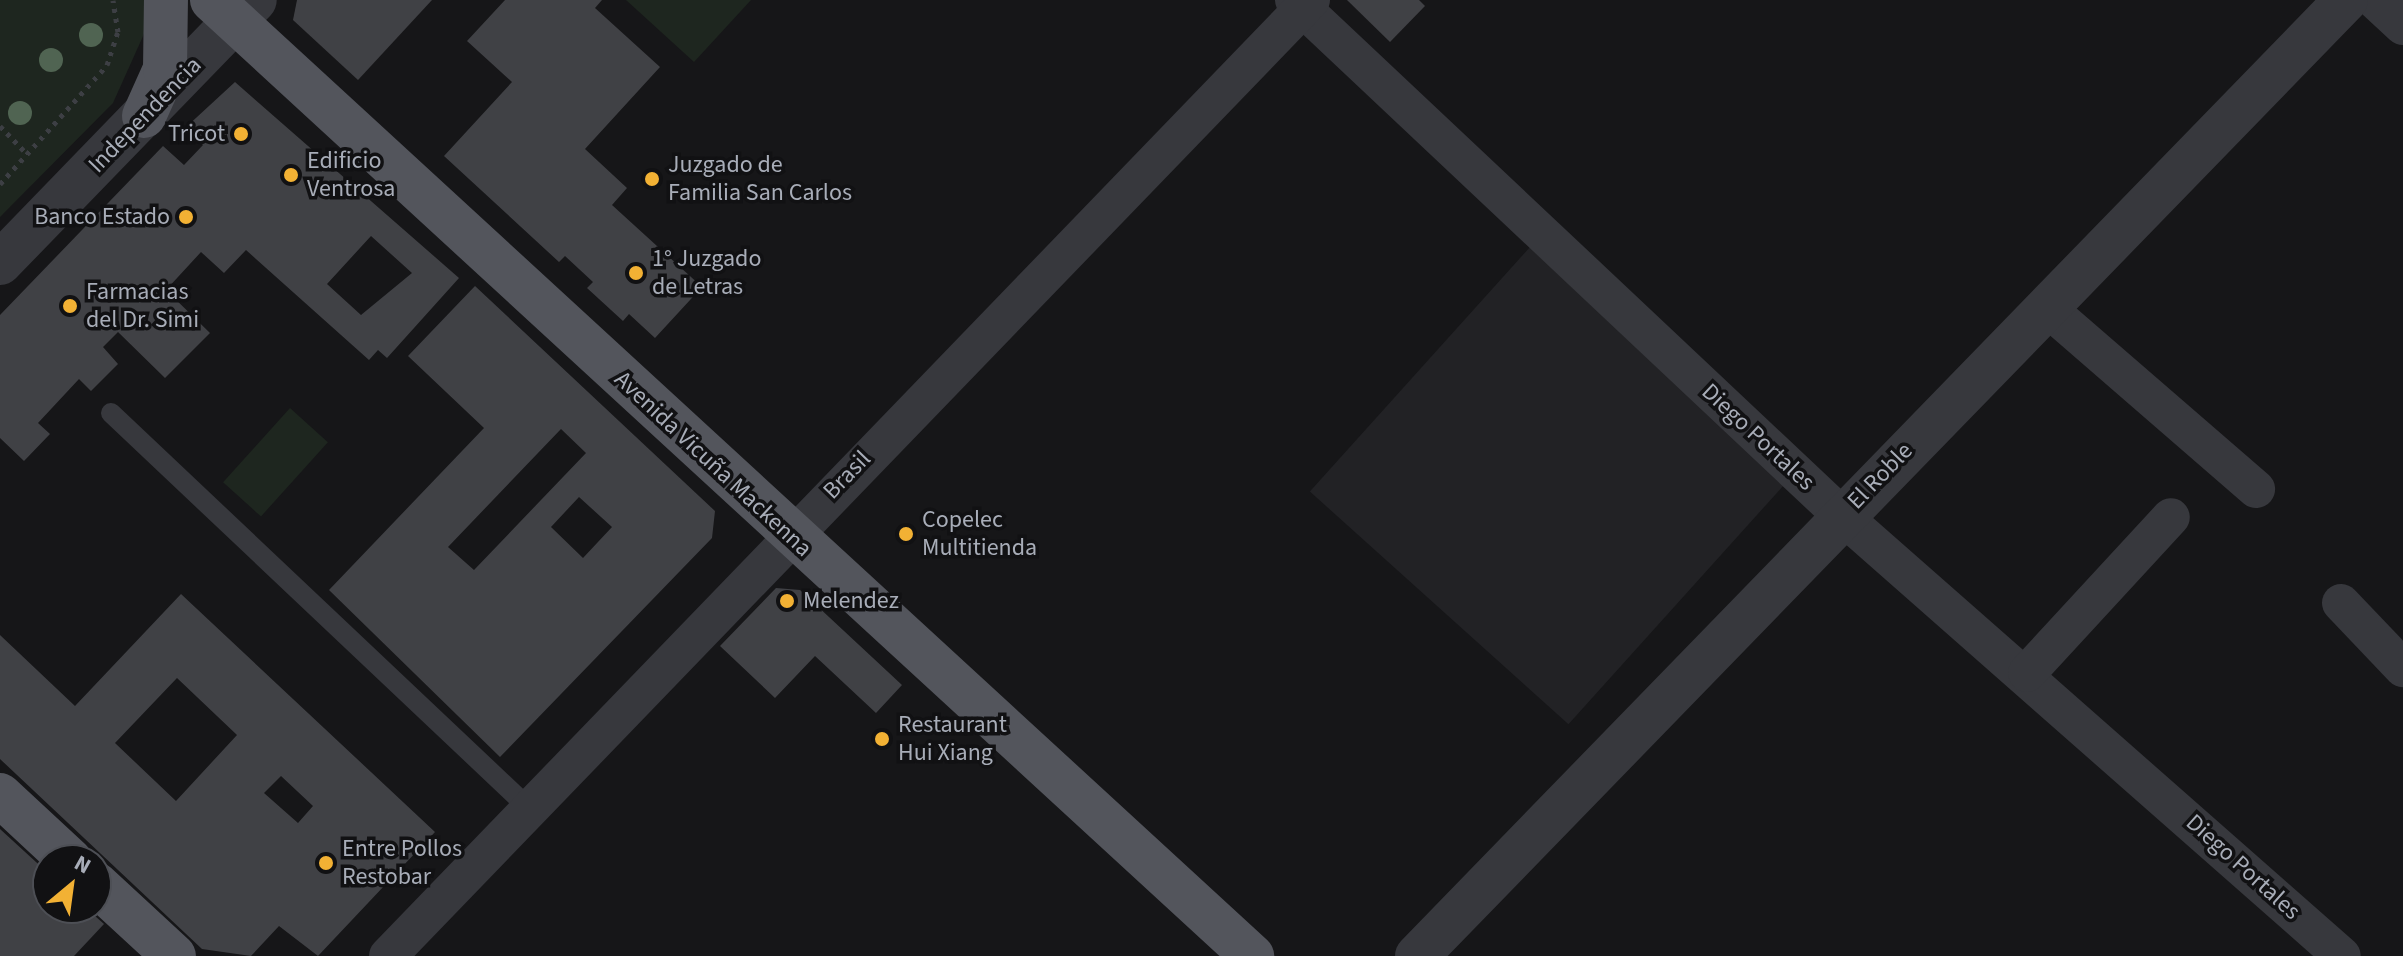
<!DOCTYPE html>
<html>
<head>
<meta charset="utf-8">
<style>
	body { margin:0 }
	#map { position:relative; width:2403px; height:956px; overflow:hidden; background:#161618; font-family:"Source Sans 3",sans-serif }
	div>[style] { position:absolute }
	.built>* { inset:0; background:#222225; transform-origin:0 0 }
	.green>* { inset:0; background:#1e261f; transform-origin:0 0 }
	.building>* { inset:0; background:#404145 }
	.path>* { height:5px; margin-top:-2.5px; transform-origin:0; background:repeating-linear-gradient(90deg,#3d3f44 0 4px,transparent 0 10px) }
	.service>* { height:20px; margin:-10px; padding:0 10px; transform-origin:10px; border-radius:10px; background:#37383d }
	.minor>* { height:38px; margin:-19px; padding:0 19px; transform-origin:19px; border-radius:19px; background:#37383d }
	.tertiary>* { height:44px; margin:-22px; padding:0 22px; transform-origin:22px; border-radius:22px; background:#37383d }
	.primary>* { height:44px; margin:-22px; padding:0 22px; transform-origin:22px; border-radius:22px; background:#53555c }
	.trees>* { width:24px; height:24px; margin:-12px; border-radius:50%; background:#506452 }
	.dots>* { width:22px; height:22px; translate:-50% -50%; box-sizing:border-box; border:4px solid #111113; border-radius:50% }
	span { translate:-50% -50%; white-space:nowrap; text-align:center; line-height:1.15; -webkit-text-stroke:7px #111113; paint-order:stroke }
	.street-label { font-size:24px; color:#a8adb8 }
	.poi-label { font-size:24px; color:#a8adb8 }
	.right { translate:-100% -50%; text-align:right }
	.left { translate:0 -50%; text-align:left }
	.north { position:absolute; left:32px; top:844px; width:80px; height:80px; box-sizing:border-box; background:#111113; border:2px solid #4d4f55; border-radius:50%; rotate:29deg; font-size:22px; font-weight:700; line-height:32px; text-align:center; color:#a8adb8 }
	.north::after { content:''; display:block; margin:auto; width:28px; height:36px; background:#f2b134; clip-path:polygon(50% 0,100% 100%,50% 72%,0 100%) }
</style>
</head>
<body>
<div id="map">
	<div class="built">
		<div style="left:1530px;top:247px;width:348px;height:329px;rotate:42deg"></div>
	</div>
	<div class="green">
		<div style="clip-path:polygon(0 0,147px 0,144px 34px,113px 103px,0 217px)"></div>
		<div style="clip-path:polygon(626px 0,751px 0,694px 62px)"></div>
		<div style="left:290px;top:408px;width:51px;height:100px;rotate:42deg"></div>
	</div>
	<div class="building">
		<div style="clip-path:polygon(297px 0,432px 0,358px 80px,293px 20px)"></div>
		<div style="clip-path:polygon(505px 0,602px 0,595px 8px,660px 67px,585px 149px,627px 188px,612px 205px,702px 287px,655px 338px,629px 314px,623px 321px,587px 288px,593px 282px,565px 256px,559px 262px,444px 156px,512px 82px,467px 41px)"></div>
		<div style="clip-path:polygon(1347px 0,1419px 0,1425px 6px,1390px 42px)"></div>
		<div style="clip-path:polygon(evenodd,235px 82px,459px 278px,387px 358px,378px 350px,369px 360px,246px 250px,224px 273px,201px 252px,166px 290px,210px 333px,165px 378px,118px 332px,103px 347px,118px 364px,91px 391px,79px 379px,38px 423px,50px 434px,24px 461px,0 438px,0 315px,163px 146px,184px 165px,203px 145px,184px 129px,235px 82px,371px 236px,412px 273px,361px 315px,327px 284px,371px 236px)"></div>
		<div style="clip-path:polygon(evenodd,475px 286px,715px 511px,712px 538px,500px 757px,329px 590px,484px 428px,408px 356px,475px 286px,561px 429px,586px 453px,474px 570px,448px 547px,561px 429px,475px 286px,579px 497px,612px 527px,583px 558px,551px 527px,579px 497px)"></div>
		<div style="clip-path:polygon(776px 588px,800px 590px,902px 685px,876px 713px,815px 656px,775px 698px,720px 646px)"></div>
		<div style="clip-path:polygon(evenodd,181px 594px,435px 832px,318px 956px,279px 926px,251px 956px,202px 949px,0 759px,0 635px,75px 706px,181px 594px,177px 678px,237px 735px,176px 801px,115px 743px,177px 678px,181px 594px,281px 776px,313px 806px,298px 823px,264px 793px,281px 776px)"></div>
		<div style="clip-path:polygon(0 829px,48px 873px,48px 908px,86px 908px,104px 924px,74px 956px,0 956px)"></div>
	</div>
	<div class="path">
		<div style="left:0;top:126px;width:40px;rotate:46deg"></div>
		<div style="left:0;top:184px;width:160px;rotate:-48deg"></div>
		<div style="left:107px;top:65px;width:35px;rotate:-72deg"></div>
		<div style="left:118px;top:32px;width:32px;rotate:-99deg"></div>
	</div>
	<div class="service">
		<div style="left:111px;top:413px;width:579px;rotate:43.39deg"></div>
	</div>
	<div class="minor">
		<div style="left:1294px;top:0;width:751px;rotate:43.27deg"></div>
		<div style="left:1841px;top:515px;width:667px;rotate:41.36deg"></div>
		<div style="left:2375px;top:0;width:38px;rotate:43deg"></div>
		<div style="left:2046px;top:307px;width:278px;rotate:40.9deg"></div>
		<div style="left:2341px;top:603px;width:90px;rotate:46.4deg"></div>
		<div style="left:2027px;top:673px;width:212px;rotate:-47.3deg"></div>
		<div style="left:388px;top:956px;width:1329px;rotate:-46.01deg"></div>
	</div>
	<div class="tertiary">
		<div style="left:0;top:263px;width:366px;rotate:-45.9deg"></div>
		<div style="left:1417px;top:956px;width:1333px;rotate:-45.82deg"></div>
	</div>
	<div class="primary">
		<div style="left:212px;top:0;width:1413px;rotate:42.59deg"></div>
		<div style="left:144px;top:116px;width:51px;rotate:-65.9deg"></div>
		<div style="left:165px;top:69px;width:69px;rotate:-89.2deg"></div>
		<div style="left:0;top:795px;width:96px;rotate:42.9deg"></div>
		<div style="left:96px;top:884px;width:106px;rotate:42.7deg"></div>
	</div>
	<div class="trees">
		<div style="left:91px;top:35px"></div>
		<div style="left:51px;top:60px"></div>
		<div style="left:20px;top:113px"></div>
	</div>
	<div class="dots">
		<div style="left:241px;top:134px;background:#f2b134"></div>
		<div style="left:291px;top:175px;background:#f2b134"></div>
		<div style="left:652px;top:179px;background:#f2b134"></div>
		<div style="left:186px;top:217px;background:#f2b134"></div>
		<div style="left:636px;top:273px;background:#f2b134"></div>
		<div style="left:70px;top:306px;background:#f2b134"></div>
		<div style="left:906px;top:534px;background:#f2b134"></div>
		<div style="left:787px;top:601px;background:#f2b134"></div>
		<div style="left:882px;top:739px;background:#f2b134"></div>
		<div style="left:326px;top:863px;background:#f2b134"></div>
	</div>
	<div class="street-label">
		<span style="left:145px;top:115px;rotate:-46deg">Independencia</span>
		<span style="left:1758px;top:437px;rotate:43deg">Diego Portales</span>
		<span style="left:713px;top:464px;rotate:43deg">Avenida Vicuña Mackenna</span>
		<span style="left:847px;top:475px;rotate:-46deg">Brasil</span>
		<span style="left:1880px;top:476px;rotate:-46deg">El Roble</span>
		<span style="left:2243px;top:867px;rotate:42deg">Diego Portales</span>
	</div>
	<div class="poi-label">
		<span class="right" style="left:225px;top:134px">Tricot</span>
		<span class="left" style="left:307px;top:175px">Edificio<br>Ventrosa</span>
		<span class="left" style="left:668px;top:179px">Juzgado de<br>Familia San Carlos</span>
		<span class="right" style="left:170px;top:217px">Banco Estado</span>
		<span class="left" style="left:652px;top:273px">1° Juzgado<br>de Letras</span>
		<span class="left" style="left:86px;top:306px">Farmacias<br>del Dr. Simi</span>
		<span class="left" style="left:922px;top:534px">Copelec<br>Multitienda</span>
		<span class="left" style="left:803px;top:601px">Melendez</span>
		<span class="left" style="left:898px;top:739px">Restaurant<br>Hui Xiang</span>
		<span class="left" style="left:342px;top:863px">Entre Pollos<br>Restobar</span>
	</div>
	<div class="north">N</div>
</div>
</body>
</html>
